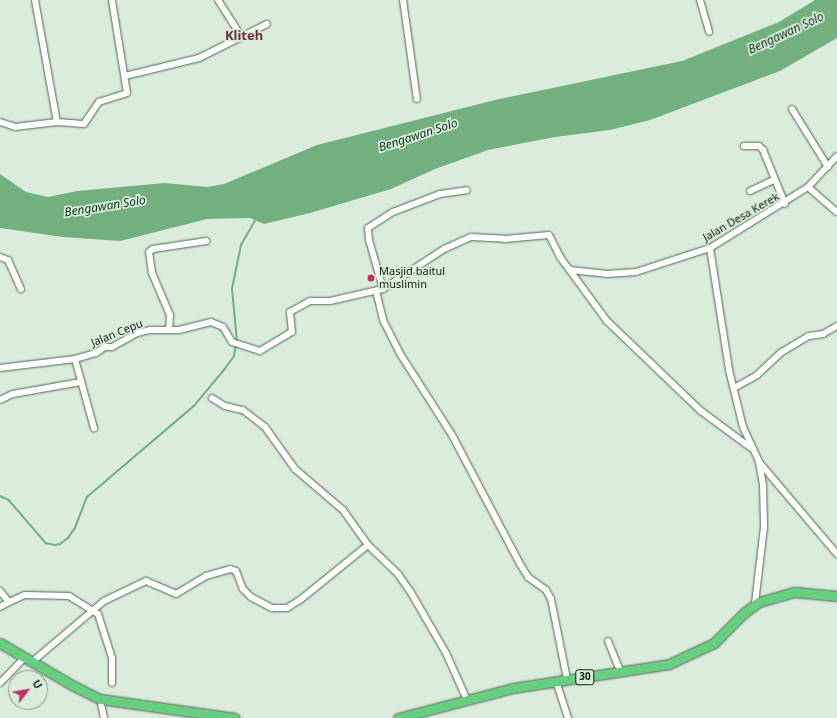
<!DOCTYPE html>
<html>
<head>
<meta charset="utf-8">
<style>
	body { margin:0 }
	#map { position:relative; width:837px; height:718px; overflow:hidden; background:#daeddc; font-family:"Noto Sans",sans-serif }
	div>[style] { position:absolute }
	.water>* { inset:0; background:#74af7f }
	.stream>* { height:1.5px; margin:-0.75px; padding:0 0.75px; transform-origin:0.75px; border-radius:0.75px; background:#74af7f }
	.roads { filter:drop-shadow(0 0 1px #526355) drop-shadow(0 0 1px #526355) }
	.minor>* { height:6px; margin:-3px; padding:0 3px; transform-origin:3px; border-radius:3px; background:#fff }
	.highway>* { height:9px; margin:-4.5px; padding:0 4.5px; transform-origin:4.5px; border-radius:4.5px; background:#68cf80 }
	.dots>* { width:11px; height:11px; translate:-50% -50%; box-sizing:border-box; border:2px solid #daeddc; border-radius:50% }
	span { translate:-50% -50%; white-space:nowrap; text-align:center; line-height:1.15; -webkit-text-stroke:3.5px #daeddc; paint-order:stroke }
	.shield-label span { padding:1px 3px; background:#daeddc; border:1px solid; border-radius:3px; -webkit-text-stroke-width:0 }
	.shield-label { font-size:10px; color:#131a14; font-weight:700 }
	.street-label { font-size:11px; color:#131a14 }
	.poi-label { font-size:11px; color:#131a14 }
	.left { translate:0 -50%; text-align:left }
	.water-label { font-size:12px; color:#053414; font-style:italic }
	.quarter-label { font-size:13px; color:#6f2b44; font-weight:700 }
	.north { position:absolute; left:8px; top:670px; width:40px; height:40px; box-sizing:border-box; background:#daeddc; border:1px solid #8a998c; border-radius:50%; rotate:59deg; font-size:11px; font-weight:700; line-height:16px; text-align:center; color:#131a14 }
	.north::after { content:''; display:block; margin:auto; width:14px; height:18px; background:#bc326c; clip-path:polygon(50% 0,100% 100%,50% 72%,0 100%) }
</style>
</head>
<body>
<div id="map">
	<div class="water">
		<div style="clip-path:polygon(815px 0,837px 0,837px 38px,780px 71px,650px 120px,610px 130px,555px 137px,488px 150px,435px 169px,391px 189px,310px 213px,264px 224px,250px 218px,207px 219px,120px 241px,63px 237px,0 228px,0 174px,26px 192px,48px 197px,77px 191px,165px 183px,207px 187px,224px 184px,317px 145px,499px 99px,682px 61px,779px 22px)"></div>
	</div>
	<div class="stream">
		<div style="left:237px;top:342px;width:53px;rotate:-95.4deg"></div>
		<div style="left:232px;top:289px;width:45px;rotate:-78.4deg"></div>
		<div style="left:241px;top:245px;width:30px;rotate:-60deg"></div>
		<div style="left:0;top:496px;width:10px;rotate:24deg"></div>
		<div style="left:9px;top:500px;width:57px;rotate:49.3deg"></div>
		<div style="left:46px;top:543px;width:9px;rotate:13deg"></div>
		<div style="left:55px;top:545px;width:5px;rotate:-11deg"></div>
		<div style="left:60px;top:544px;width:10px;rotate:-37deg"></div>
		<div style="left:68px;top:538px;width:12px;rotate:-55deg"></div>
		<div style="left:75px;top:528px;width:33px;rotate:-69deg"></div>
		<div style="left:87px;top:497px;width:140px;rotate:-40.4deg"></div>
		<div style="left:194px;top:406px;width:47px;rotate:-50.2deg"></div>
		<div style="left:224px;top:370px;width:17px;rotate:-54deg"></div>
		<div style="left:234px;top:356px;width:11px;rotate:-80deg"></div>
	</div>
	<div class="roads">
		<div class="minor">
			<div style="left:35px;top:0;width:124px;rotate:79.8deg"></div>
			<div style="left:218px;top:0;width:43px;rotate:57.4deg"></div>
			<div style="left:403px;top:0;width:100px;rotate:82deg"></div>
			<div style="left:700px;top:0;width:33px;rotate:74deg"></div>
			<div style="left:125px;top:76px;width:76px;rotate:-13.7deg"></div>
			<div style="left:199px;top:58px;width:76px;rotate:-26.6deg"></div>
			<div style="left:792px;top:109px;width:68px;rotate:58.2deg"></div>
			<div style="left:0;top:122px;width:16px;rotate:18deg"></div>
			<div style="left:15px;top:127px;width:42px;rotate:-6.8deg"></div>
			<div style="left:57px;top:122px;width:27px;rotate:4deg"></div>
			<div style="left:84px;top:124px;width:27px;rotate:-56deg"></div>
			<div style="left:99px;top:102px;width:29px;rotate:-18deg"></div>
			<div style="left:127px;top:93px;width:94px;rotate:-99.2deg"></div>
			<div style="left:744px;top:146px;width:15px"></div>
			<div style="left:759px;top:146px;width:6px;rotate:45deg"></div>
			<div style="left:763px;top:150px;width:58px;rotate:67.8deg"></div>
			<div style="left:808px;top:187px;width:38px;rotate:41deg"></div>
			<div style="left:750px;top:191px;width:26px;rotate:-25deg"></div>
			<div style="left:710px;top:248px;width:123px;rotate:81.1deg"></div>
			<div style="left:729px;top:370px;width:59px;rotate:76.2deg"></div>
			<div style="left:743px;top:427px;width:38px;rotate:65deg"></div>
			<div style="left:759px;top:462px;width:23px;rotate:80deg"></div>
			<div style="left:763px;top:485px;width:42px;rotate:88.6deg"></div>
			<div style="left:764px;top:527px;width:78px;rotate:96.7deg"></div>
			<div style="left:0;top:257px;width:9px;rotate:21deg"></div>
			<div style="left:8px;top:260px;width:32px;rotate:66deg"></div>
			<div style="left:570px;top:270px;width:37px;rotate:6deg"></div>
			<div style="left:607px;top:274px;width:29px;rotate:-4deg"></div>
			<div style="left:636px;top:272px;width:78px;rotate:-18deg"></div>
			<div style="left:710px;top:248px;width:115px;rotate:-31.9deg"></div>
			<div style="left:808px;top:187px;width:42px;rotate:-46.9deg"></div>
			<div style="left:383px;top:289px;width:51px;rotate:-105.9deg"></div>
			<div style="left:369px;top:240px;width:12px;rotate:-95deg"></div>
			<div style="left:368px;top:228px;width:30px;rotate:-33deg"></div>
			<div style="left:393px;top:212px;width:50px;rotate:-21deg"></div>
			<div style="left:440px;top:194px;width:27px;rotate:-8deg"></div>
			<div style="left:376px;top:291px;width:32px;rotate:76deg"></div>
			<div style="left:384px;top:322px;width:34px;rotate:63deg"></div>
			<div style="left:399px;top:352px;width:98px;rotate:57.4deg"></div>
			<div style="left:452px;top:435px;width:146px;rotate:62.2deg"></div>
			<div style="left:520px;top:564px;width:15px;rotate:58deg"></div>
			<div style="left:528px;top:577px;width:22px;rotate:36deg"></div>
			<div style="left:546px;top:590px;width:10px;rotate:61deg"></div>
			<div style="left:551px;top:599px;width:82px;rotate:78.7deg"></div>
			<div style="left:169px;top:330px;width:15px;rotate:-86deg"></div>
			<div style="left:170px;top:315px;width:46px;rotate:-113.2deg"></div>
			<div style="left:152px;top:273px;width:21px;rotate:-98deg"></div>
			<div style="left:149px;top:252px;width:5px;rotate:-37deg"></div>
			<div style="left:153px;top:249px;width:54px;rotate:-8.6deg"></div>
			<div style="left:75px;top:359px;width:72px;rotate:74.6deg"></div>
			<div style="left:0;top:368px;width:76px;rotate:-6.8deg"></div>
			<div style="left:75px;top:359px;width:22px;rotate:-16deg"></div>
			<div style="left:96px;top:353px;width:11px;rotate:-34deg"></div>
			<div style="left:105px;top:347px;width:7px"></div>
			<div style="left:112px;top:347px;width:29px;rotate:-29deg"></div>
			<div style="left:137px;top:333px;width:13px;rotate:-13deg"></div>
			<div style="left:150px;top:330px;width:29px"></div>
			<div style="left:179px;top:330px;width:33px;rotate:-14deg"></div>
			<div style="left:211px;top:322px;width:13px;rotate:23deg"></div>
			<div style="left:223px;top:327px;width:17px;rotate:59deg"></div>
			<div style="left:232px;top:342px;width:29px;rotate:18deg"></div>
			<div style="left:260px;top:351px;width:37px;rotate:-31deg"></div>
			<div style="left:292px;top:332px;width:20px;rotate:-96deg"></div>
			<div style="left:290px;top:312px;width:23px;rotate:-29deg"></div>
			<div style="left:310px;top:301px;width:20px"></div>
			<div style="left:330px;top:301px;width:54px;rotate:-12.8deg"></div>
			<div style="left:383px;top:289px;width:73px;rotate:-33.3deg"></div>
			<div style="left:444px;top:249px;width:30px;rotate:-24deg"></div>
			<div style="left:471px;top:237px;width:34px;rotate:3deg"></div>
			<div style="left:505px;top:239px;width:44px;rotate:-5.2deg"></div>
			<div style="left:549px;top:235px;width:25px;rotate:63deg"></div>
			<div style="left:560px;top:257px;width:79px;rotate:53.7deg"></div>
			<div style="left:607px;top:321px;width:130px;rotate:43.8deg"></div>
			<div style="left:701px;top:411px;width:62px;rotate:36.5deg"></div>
			<div style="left:734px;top:388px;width:26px;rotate:-29deg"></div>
			<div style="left:757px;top:375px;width:34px;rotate:-43deg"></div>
			<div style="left:782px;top:352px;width:31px;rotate:-31deg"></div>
			<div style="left:809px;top:336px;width:14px;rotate:-8deg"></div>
			<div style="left:823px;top:334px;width:16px;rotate:-30deg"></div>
			<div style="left:212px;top:398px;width:15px;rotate:32deg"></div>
			<div style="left:225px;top:406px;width:18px;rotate:13deg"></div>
			<div style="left:243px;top:410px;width:28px;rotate:38deg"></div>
			<div style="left:265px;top:427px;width:52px;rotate:54.5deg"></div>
			<div style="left:295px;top:469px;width:63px;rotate:40.5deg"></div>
			<div style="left:343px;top:510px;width:43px;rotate:54.5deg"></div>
			<div style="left:368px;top:545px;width:42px;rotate:44deg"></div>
			<div style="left:398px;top:574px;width:21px;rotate:55deg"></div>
			<div style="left:410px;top:591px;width:72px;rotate:59.9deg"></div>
			<div style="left:446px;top:653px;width:51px;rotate:65.9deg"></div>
			<div style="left:0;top:400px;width:14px;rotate:-25deg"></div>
			<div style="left:13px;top:394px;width:69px;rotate:-10deg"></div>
			<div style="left:759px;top:462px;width:121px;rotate:49.7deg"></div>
			<div style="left:0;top:591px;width:14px;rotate:51deg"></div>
			<div style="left:9px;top:602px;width:17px;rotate:-24deg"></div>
			<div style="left:25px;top:595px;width:44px;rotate:1.3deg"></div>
			<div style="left:69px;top:596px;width:34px;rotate:32deg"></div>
			<div style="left:98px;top:614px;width:46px;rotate:72.3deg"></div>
			<div style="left:112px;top:658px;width:25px;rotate:90deg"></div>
			<div style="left:0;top:607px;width:10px;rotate:-29deg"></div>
			<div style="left:608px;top:641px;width:31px;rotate:68deg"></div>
			<div style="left:32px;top:662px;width:94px;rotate:-40.3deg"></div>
			<div style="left:104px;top:601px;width:47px;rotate:-25.5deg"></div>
			<div style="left:146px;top:581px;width:33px;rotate:23deg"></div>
			<div style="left:176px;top:594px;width:35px;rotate:-31deg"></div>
			<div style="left:206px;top:576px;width:25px;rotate:-16deg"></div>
			<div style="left:230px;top:569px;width:6px;rotate:18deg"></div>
			<div style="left:236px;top:571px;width:19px;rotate:69deg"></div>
			<div style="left:243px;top:589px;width:11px;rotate:45deg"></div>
			<div style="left:251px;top:597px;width:24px;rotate:28deg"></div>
			<div style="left:272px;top:608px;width:15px"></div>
			<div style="left:287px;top:608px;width:15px;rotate:-32deg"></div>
			<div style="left:300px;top:600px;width:87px;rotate:-39deg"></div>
			<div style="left:556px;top:681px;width:39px;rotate:72deg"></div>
			<div style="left:0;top:683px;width:36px;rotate:-46deg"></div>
			<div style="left:100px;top:699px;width:19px;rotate:78deg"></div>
		</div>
		<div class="highway">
			<div style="left:0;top:643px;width:83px;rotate:30.3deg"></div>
			<div style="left:72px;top:685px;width:31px;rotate:27deg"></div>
			<div style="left:100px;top:699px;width:136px;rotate:8deg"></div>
			<div style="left:398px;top:718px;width:119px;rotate:-14.6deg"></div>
			<div style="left:513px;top:688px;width:158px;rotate:-8.7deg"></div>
			<div style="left:669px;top:664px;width:50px;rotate:-25deg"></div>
			<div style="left:714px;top:643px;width:44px;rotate:-45deg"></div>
			<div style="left:745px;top:612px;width:17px;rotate:-36deg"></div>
			<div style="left:759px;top:602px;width:37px;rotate:-16deg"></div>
			<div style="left:795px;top:592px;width:42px;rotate:5.4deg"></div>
		</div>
	</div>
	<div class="dots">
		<div style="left:371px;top:278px;background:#bc326c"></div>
	</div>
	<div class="shield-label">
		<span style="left:585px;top:677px">30</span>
	</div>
	<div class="street-label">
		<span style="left:741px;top:217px;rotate:-30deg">Jalan Desa Kerek</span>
		<span style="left:117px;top:333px;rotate:-22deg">Jalan Cepu</span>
	</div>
	<div class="poi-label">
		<span class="left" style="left:379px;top:278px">Masjid baitul<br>muslimin</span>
	</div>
	<div class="water-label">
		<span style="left:786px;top:33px;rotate:-25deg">Bengawan Solo</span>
		<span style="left:418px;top:135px;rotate:-18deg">Bengawan Solo</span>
		<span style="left:105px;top:206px;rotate:-9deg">Bengawan Solo</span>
	</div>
	<div class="quarter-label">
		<span style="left:244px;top:35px">Kliteh</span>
	</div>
	<div class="north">U</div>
</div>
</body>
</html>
